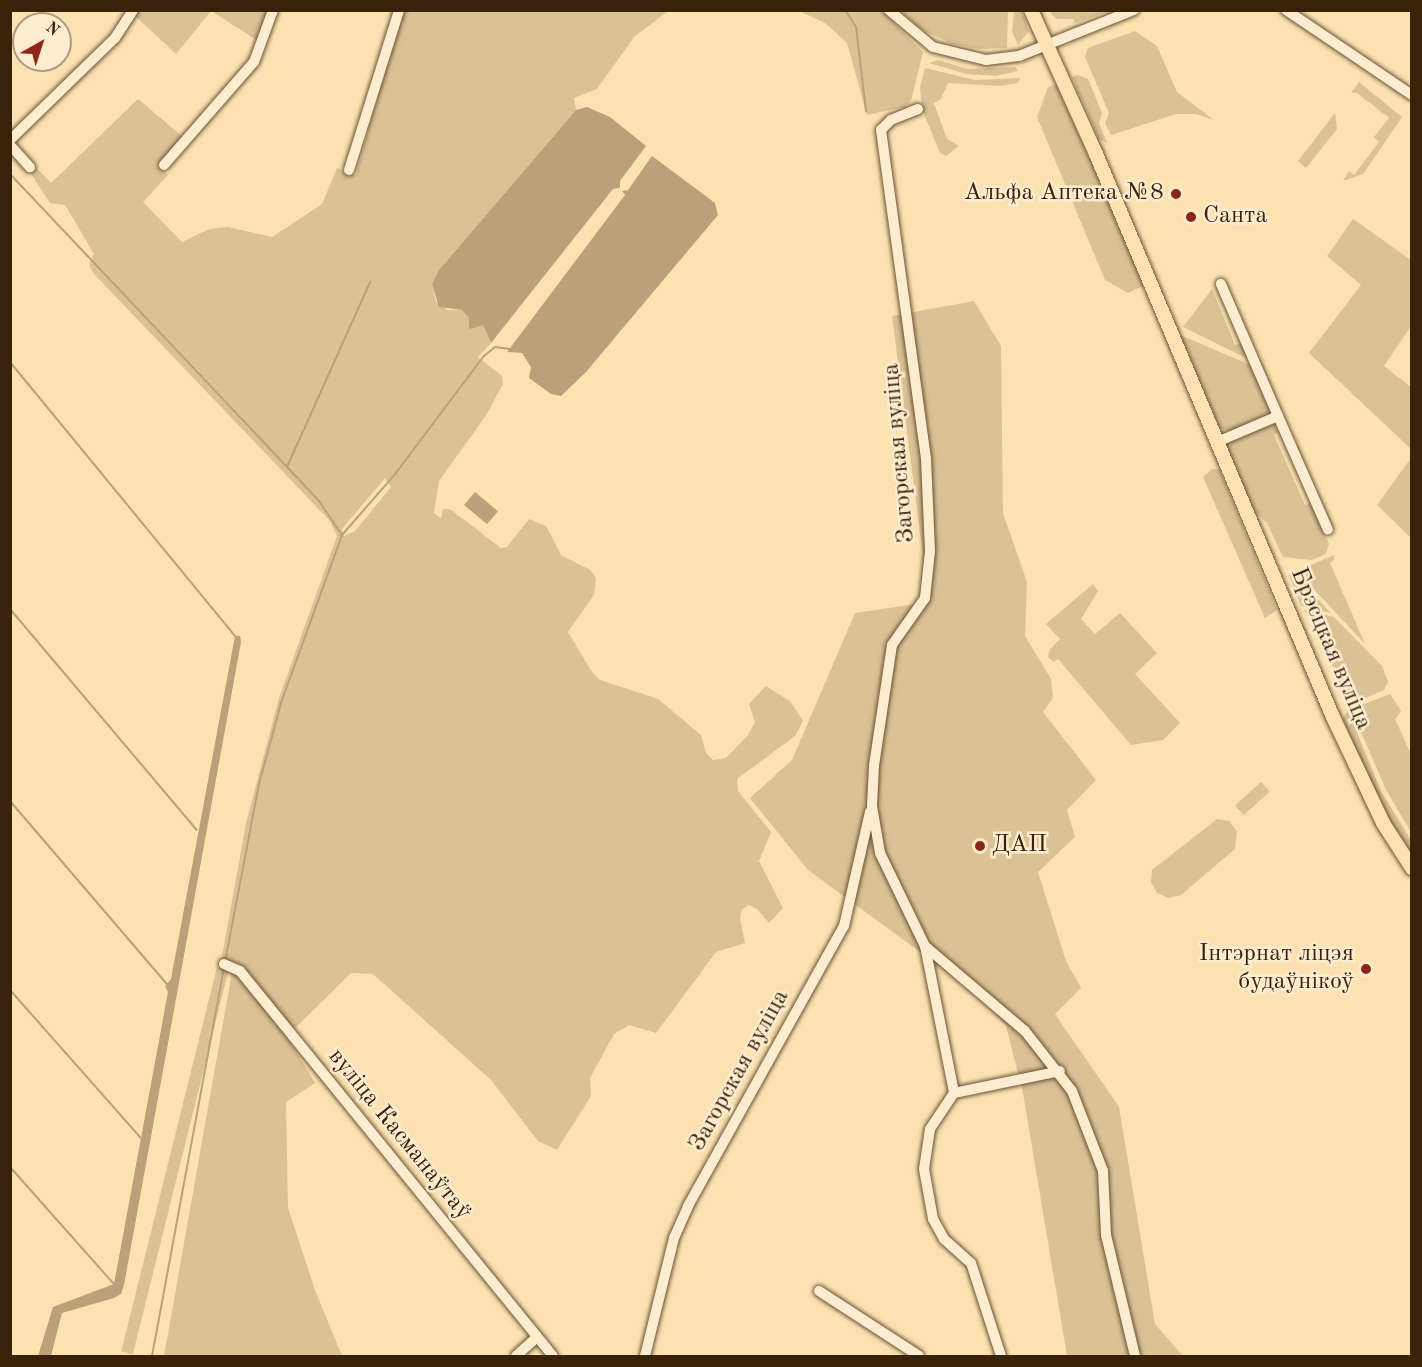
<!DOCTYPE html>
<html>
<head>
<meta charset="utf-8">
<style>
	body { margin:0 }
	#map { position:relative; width:1422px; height:1367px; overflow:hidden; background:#fce2b3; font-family:"Old Standard TT",serif }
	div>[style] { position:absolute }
	.green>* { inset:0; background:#dbc196; transform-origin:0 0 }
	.water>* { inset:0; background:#baa179; transform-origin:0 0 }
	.stream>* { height:2px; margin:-1px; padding:0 1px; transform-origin:1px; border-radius:1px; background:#baa179 }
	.roads { filter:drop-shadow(0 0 2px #6a5233) drop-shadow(0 0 2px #6a5233) }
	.minor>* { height:10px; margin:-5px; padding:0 5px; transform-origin:5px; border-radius:5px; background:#fdecce }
	.major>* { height:14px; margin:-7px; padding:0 7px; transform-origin:7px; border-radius:7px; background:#fce2b3 }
	.dots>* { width:16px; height:16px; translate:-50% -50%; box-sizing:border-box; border:3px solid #fdecce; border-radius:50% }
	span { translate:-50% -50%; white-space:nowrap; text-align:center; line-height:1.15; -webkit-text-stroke:5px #fdecce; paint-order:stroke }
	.poi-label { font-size:24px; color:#392208 }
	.right { translate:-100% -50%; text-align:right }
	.left { translate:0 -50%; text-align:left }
	.street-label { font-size:24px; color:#392208 }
	.frame { position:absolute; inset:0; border:12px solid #392208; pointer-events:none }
	.north { position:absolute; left:12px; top:12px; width:60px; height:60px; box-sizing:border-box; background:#fdecce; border:2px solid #af9b7f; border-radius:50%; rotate:39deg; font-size:16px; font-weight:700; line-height:24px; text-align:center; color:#392208 }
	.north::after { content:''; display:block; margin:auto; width:21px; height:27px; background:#8f2418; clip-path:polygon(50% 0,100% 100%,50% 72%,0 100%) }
</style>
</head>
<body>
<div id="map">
	<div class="green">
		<div style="clip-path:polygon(139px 10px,270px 11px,258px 41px,211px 11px,176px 54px,135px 16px)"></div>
		<div style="clip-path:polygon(evenodd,402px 11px,668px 11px,634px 37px,597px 89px,574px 98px,576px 110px,439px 270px,432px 284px,436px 301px,447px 310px,462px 310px,483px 325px,491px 343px,478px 357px,502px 376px,503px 384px,487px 414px,439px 481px,434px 513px,441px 518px,443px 509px,450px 509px,501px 548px,507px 547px,529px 519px,546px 526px,561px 555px,590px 570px,596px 578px,594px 595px,568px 632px,592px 672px,600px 680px,658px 699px,701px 735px,706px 753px,713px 760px,726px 758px,748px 735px,755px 722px,749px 704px,766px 686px,790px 701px,803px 721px,795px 736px,737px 779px,738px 791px,771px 832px,759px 861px,783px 908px,769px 923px,757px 909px,749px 905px,742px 909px,740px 919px,745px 943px,716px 952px,656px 1033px,629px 1025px,614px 1034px,590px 1078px,591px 1096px,557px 1150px,538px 1141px,491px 1080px,373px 974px,351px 973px,287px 1036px,315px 1083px,286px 1102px,288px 1208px,315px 1290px,342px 1356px,164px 1356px,232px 972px,221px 962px,246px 823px,279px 698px,337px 536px,330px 521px,94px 274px,89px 265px,94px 254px,65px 205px,50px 203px,28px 169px,32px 163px,51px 183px,138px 99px,183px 137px,158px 165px,168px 175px,143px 202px,182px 242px,209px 229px,228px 227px,272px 237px,322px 204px,337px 168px,356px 175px,402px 11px,385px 478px,391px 487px,355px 531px,344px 536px,342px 529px,385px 478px)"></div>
		<div style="clip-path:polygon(799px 11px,882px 11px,923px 52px,911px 101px,904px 107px,867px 115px,847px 43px,825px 23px)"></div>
		<div style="clip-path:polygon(901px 11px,1008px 11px,1007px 48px,980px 49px,952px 44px,921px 29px)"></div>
		<div style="clip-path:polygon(1014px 11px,1021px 11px,1029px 31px,1018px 45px,1012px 32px)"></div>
		<div style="clip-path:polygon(1049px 11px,1110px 11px,1075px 23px,1073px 19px,1056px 19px)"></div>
		<div style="clip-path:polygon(1135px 31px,1157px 46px,1177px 92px,1214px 120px,1196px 114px,1176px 114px,1111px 135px,1105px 123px,1109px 113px,1085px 57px,1088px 48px)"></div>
		<div style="clip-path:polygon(938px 60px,967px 69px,1016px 67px,1018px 71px,996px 76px,967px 74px,929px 63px)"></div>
		<div style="clip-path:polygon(925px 68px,975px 80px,1020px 78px,1018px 83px,1000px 86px,948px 83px,941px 99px,934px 103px,947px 139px,959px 146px,946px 156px,940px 153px,922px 109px,920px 87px)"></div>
		<div style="clip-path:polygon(1077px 75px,1088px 79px,1102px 113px,1099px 123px,1107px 143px,1099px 139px,1072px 77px)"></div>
		<div style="clip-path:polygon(1359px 82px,1402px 117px,1363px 174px,1343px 181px,1349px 171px,1354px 175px,1379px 142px,1374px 137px,1389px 118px,1357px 93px,1351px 93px)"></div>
		<div style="clip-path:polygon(1057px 84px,1145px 285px,1128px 293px,1105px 280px,1037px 117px,1048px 87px)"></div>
		<div style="clip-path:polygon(1335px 113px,1337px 129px,1306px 168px,1298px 161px)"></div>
		<div style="clip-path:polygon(1353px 219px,1411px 260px,1411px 326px,1384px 366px,1411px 387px,1411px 449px,1309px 353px,1361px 285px,1327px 256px)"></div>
		<div style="clip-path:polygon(1212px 289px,1235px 345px,1241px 343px,1250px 360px,1183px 327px)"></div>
		<div style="clip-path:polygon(974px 301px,1001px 346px,1003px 513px,1027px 582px,1025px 636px,1051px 679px,1053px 698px,1043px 712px,1096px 780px,1067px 810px,1075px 837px,1038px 872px,1066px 961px,1081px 988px,1055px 1014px,1119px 1107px,1155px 1324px,1183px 1356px,1067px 1356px,1023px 1093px,1006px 1026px,979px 995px,808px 870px,750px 798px,792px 760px,855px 613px,929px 602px,892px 316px)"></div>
		<div style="clip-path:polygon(1178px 334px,1253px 366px,1271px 412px,1268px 417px,1230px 431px,1215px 427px)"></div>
		<div style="clip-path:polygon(1272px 423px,1279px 432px,1274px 435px,1305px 505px,1311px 503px,1329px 544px,1326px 554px,1312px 560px,1283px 557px,1267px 523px,1250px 508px,1226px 447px,1232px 439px)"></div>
		<div style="clip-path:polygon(1411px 458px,1411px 538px,1377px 505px)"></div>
		<div style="clip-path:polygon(1212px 469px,1219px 469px,1277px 610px,1265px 618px,1203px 477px)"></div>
		<div style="clip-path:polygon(1334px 555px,1334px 560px,1330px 563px,1365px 644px,1297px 571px)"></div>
		<div style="clip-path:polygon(1293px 573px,1331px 613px,1301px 606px,1289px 575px)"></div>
		<div style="clip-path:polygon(1093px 584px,1098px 591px,1081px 619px,1095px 634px,1120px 613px,1157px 653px,1135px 674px,1180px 723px,1163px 740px,1131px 745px,1058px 659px,1054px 662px,1048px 657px,1050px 649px,1060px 639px,1046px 624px)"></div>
		<div style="clip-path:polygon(1304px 610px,1334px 617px,1382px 666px,1388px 682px,1384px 690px,1349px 705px,1314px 622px)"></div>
		<div style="clip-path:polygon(1390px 694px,1401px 711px,1395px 719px,1411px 754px,1411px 832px,1386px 790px,1351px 709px)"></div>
		<div style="clip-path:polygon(1348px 711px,1382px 793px,1411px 840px,1411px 856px,1392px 828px,1342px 719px)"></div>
		<div style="left:1261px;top:782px;width:13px;height:35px;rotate:48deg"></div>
		<div style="clip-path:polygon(1217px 819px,1229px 821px,1237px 831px,1235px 849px,1181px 895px,1169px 898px,1157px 893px,1151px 882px,1152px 870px)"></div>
		<div style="left:217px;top:967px;width:12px;height:396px;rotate:14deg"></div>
	</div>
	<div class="water">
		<div style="clip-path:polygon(587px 107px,610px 117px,646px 146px,620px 181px,620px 188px,613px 189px,491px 343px,483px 325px,469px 329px,469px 318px,462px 310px,439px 307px,432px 284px,439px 270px,576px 110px)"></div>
		<div style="clip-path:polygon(652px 156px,715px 203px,718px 215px,586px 372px,561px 396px,551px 394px,529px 378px,531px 367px,522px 353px,507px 352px,625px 195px,622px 191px,628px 190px)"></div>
		<div style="left:475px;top:492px;width:30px;height:17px;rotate:40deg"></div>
		<div style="clip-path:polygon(235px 636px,240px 636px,241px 642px,124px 1285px,121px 1294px,114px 1298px,62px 1313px,51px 1356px,38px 1356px,53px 1307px,114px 1284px,168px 992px,165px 986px,171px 979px)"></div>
	</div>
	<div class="stream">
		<div style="left:845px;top:10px;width:20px;rotate:57deg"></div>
		<div style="left:856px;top:27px;width:85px;rotate:83.2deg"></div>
		<div style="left:10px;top:174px;width:450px;rotate:46.6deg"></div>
		<div style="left:319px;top:501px;width:40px;rotate:56deg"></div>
		<div style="left:10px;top:362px;width:355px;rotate:50.6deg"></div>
		<div style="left:287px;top:467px;width:203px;rotate:-65.8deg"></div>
		<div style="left:10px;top:609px;width:289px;rotate:49.8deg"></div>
		<div style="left:10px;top:801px;width:241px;rotate:49.4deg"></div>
		<div style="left:225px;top:962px;width:181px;rotate:-79.2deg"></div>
		<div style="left:259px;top:784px;width:87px;rotate:-74.7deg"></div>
		<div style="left:282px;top:700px;width:176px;rotate:-70deg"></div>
		<div style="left:342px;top:535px;width:82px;rotate:-48.9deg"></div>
		<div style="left:396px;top:473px;width:146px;rotate:-53.1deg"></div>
		<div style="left:484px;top:356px;width:14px;rotate:-39deg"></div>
		<div style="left:495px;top:347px;width:15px;rotate:8deg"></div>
		<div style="left:10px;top:990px;width:198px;rotate:48.5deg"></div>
		<div style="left:10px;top:1167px;width:157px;rotate:48.4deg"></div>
		<div style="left:152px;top:1356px;width:395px;rotate:-79.5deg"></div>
	</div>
	<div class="roads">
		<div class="minor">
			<div style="left:889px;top:10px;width:57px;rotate:40.1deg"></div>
			<div style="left:933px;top:47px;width:55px;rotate:13.8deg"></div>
			<div style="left:986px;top:60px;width:33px;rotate:-7deg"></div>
			<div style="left:1019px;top:56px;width:124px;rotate:-21.8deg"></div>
			<div style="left:1286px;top:10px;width:152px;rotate:34deg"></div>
			<div style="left:918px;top:109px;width:29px;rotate:158deg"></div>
			<div style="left:891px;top:120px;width:14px;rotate:135deg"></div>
			<div style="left:881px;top:130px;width:332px;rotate:82.2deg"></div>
			<div style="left:926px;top:459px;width:92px;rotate:87.5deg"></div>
			<div style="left:930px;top:551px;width:47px;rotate:96.1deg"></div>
			<div style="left:925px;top:598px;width:57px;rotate:125.1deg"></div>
			<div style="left:892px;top:645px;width:122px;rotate:98.5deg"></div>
			<div style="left:874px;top:766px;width:40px;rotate:92.9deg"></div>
			<div style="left:872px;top:806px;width:48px;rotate:80.3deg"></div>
			<div style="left:880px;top:853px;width:103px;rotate:64.2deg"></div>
			<div style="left:925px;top:946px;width:150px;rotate:78.8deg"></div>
			<div style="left:10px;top:140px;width:146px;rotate:-44.2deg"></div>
			<div style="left:115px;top:38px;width:33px;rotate:-57deg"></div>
			<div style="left:10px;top:145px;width:30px;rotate:48deg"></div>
			<div style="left:164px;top:165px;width:137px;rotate:-48.9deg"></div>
			<div style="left:254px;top:62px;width:55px;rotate:-69.9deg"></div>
			<div style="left:349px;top:170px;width:168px;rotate:-72.6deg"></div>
			<div style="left:1278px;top:416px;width:124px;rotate:66.3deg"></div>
			<div style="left:1217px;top:442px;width:66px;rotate:-23.1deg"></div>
			<div style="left:1278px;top:416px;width:144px;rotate:-113.4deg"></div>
			<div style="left:925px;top:946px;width:131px;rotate:40.4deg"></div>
			<div style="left:1025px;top:1031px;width:76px;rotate:51.9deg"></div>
			<div style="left:1072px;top:1091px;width:86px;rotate:68.8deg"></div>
			<div style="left:1103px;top:1171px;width:64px;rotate:87.3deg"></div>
			<div style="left:1106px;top:1235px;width:124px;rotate:76.5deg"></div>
			<div style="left:224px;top:964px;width:17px;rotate:24deg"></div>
			<div style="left:240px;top:971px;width:496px;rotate:50.9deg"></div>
			<div style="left:954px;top:1093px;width:43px;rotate:123.7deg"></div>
			<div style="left:930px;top:1129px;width:40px;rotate:98.5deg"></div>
			<div style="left:924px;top:1169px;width:51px;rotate:79.8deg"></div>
			<div style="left:933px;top:1219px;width:23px;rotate:61deg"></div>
			<div style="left:944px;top:1239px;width:36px;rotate:42deg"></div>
			<div style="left:971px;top:1263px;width:98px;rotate:72.1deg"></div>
			<div style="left:954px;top:1093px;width:108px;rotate:-11.7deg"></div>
			<div style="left:819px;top:1291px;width:119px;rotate:33deg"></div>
			<div style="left:516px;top:1356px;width:28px;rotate:-42deg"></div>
			<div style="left:645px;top:1356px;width:122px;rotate:-76.2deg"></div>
			<div style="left:674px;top:1238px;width:35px;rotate:-66deg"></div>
			<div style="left:688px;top:1206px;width:321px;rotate:-60.9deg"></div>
			<div style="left:844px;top:926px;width:117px;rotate:-77.2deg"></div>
		</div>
		<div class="major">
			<div style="left:1031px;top:10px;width:158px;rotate:65.7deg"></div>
			<div style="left:1096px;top:154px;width:609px;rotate:67.18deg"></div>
			<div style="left:1332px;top:715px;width:119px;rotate:64.7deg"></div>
			<div style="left:1383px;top:823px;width:54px;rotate:57.2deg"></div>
		</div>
	</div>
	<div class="dots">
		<div style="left:1176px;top:194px;background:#8f2418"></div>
		<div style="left:1191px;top:217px;background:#8f2418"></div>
		<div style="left:980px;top:846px;background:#8f2418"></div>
		<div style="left:1366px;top:969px;background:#8f2418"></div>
	</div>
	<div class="poi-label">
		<span class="right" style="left:1164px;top:194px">Альфа Аптека №8</span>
		<span class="left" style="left:1203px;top:217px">Санта</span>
		<span class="left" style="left:992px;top:846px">ДАП</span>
		<span class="right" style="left:1354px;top:969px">Інтэрнат ліцэя<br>будаўнікоў</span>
	</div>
	<div class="street-label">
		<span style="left:900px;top:453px;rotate:-95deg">Загорская вуліца</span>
		<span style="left:1330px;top:649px;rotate:67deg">Брэсцкая вуліца</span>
		<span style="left:740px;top:1071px;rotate:-61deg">Загорская вуліца</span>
		<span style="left:399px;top:1135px;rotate:51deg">вуліца Касманаўтаў</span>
	</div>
	<div class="frame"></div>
	<div class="north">N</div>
</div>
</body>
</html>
